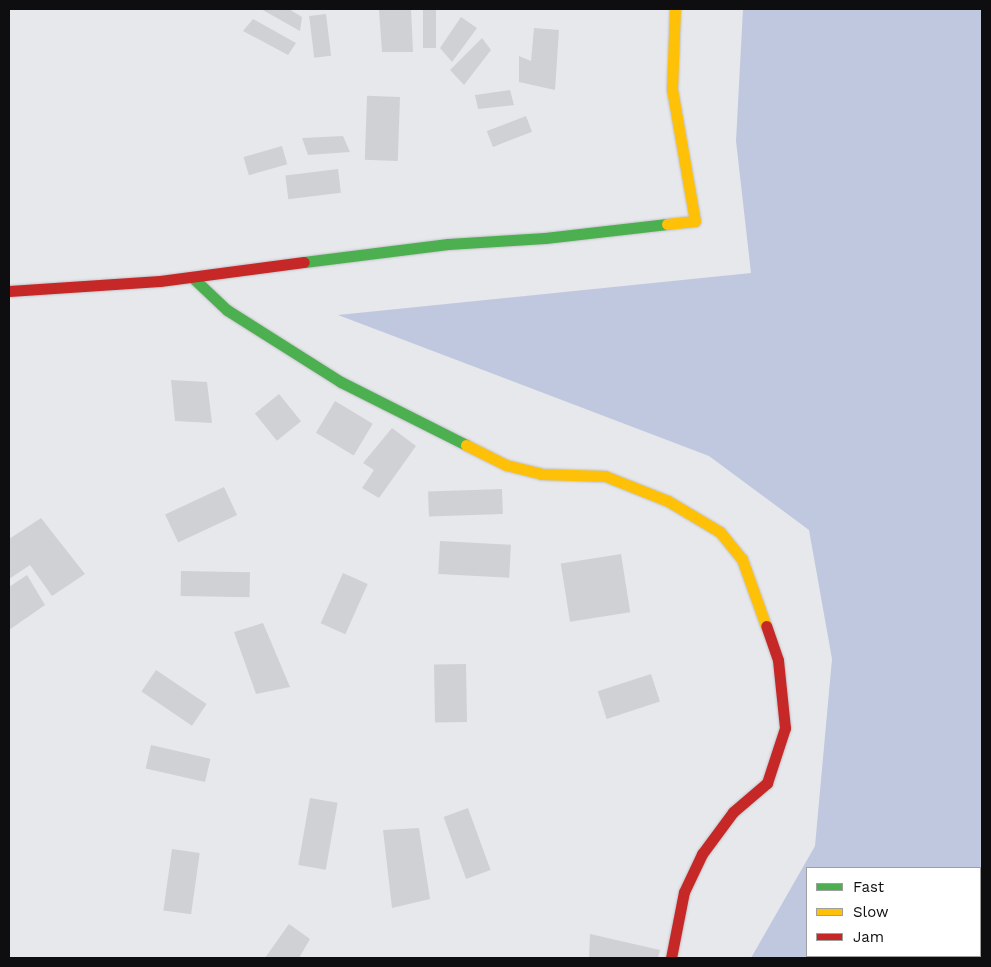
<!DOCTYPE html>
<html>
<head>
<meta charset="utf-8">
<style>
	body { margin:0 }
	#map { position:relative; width:991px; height:967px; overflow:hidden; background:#e7e8ec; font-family:"Work Sans",sans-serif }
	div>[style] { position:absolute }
	.forest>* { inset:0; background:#c0c8e0 }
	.building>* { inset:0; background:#d0d1d4; transform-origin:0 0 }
	.roads { filter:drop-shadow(0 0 1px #c2c3c6) drop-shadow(0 0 1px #c2c3c6) }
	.fast>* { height:11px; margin:-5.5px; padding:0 5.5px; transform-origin:5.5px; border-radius:5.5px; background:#4caf50 }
	.slow>* { height:11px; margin:-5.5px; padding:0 5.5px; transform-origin:5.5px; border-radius:5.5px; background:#ffc107 }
	.jam>* { height:11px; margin:-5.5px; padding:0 5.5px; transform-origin:5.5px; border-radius:5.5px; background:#c62828 }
	span { translate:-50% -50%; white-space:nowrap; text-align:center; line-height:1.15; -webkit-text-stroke:5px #fff; paint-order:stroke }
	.frame { position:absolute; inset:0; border:10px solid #0e0e11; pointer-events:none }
	.legend { position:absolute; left:806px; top:867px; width:175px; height:90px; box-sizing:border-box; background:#fff; border:1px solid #9f9fa0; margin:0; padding:6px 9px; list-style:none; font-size:15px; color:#0e0e11 }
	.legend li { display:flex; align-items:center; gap:10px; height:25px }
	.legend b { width:25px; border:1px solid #9f9fa0 }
</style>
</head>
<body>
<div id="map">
	<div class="forest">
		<div style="clip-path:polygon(evenodd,743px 9px,982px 9px,982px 958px,751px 958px,815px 846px,832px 659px,809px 530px,709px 456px,338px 315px,751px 273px,736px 141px,743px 9px,807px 868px,980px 868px,980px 956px,807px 956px,807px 868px)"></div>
	</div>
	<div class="building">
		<div style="clip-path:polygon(261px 9px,289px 9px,302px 17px,300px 31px)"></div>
		<div style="clip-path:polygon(385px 9px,411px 9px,413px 52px,382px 52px,379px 10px)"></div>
		<div style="left:423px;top:9px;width:13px;height:39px"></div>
		<div style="left:326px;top:14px;width:42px;height:17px;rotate:83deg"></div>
		<div style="clip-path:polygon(461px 17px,477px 28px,452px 62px,440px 48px)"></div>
		<div style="clip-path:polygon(253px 19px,296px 43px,288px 55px,243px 31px)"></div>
		<div style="clip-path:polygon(534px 28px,559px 30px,555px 90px,519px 82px,519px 56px,531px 61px)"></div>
		<div style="clip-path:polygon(482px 38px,491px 50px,464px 85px,450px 70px)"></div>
		<div style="clip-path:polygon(510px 90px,514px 105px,478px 109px,475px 95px)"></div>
		<div style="left:400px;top:97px;width:64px;height:33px;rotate:92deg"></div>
		<div style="left:526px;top:116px;width:17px;height:42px;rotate:69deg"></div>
		<div style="clip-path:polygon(343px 136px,350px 152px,308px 155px,302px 138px)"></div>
		<div style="left:282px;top:146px;width:19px;height:40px;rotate:74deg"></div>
		<div style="left:338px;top:169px;width:24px;height:53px;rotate:83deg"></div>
		<div style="clip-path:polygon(171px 380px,207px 382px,212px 423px,175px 421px)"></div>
		<div style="left:279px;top:394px;width:35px;height:31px;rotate:51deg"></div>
		<div style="left:335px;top:401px;width:44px;height:37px;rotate:31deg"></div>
		<div style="clip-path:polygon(392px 428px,416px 446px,379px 498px,362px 488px,374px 470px,363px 463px)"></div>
		<div style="left:224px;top:487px;width:31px;height:65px;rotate:65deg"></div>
		<div style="left:502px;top:489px;width:25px;height:74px;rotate:88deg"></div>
		<div style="clip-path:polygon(41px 518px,85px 574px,52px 596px,30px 565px,9px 579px,9px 539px)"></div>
		<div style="left:440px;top:541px;width:71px;height:33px;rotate:3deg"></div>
		<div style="left:621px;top:554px;width:59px;height:61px;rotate:81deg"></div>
		<div style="left:181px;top:571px;width:69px;height:25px;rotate:1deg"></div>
		<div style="left:343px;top:573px;width:27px;height:55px;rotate:24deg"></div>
		<div style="clip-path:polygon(27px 575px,45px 605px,9px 630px,9px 587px)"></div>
		<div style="clip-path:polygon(263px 623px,290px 687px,256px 694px,234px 632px)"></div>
		<div style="left:466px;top:664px;width:58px;height:32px;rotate:89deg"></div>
		<div style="left:156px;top:670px;width:61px;height:26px;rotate:34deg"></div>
		<div style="left:651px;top:674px;width:29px;height:56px;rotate:72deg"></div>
		<div style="left:151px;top:745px;width:61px;height:24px;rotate:13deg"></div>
		<div style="left:310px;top:798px;width:28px;height:68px;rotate:10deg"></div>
		<div style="left:468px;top:808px;width:66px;height:26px;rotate:70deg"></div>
		<div style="clip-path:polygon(419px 828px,430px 899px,392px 908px,383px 830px)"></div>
		<div style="left:172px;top:849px;width:28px;height:62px;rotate:8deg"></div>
		<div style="clip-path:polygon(289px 924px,310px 939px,299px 958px,265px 958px)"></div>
		<div style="clip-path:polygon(590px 934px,660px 950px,658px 958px,589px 958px)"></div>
	</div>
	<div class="roads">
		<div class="fast">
			<div style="left:304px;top:262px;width:145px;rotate:-7.1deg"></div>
			<div style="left:448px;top:244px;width:97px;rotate:-3.5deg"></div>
			<div style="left:545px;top:238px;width:123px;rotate:-6.5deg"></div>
			<div style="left:192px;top:277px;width:48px;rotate:43.3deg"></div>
			<div style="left:227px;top:310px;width:135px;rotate:32.3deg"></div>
			<div style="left:341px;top:382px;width:140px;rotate:26.7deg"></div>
		</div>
		<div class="slow">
			<div style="left:667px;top:224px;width:28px;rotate:-6deg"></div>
			<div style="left:695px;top:221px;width:134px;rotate:-99.9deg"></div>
			<div style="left:672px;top:89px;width:80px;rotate:-87.9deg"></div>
			<div style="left:466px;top:445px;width:45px;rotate:26.6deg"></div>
			<div style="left:506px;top:465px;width:36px;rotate:14deg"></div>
			<div style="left:541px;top:474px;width:64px;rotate:1.8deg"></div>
			<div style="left:605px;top:476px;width:68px;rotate:21.6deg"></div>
			<div style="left:668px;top:501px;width:61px;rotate:30.8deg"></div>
			<div style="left:720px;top:532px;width:35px;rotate:51deg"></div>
			<div style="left:742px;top:559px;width:71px;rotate:70.3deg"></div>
		</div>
		<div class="jam">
			<div style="left:9px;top:291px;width:151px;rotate:-3.8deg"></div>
			<div style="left:160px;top:281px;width:145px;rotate:-7.5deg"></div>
			<div style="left:671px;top:958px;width:67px;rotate:-78.9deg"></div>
			<div style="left:684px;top:892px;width:42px;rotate:-64.7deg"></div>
			<div style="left:702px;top:854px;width:52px;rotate:-53.6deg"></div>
			<div style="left:733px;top:812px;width:45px;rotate:-40.5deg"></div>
			<div style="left:767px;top:783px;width:58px;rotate:-71.9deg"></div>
			<div style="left:785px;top:728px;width:68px;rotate:-95.9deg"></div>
			<div style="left:778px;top:660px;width:36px;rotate:-109deg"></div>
		</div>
	</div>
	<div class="frame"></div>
	<ul class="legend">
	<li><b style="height:6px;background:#4caf50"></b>Fast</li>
	<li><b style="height:6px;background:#ffc107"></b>Slow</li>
	<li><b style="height:6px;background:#c62828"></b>Jam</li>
	</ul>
</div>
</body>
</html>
